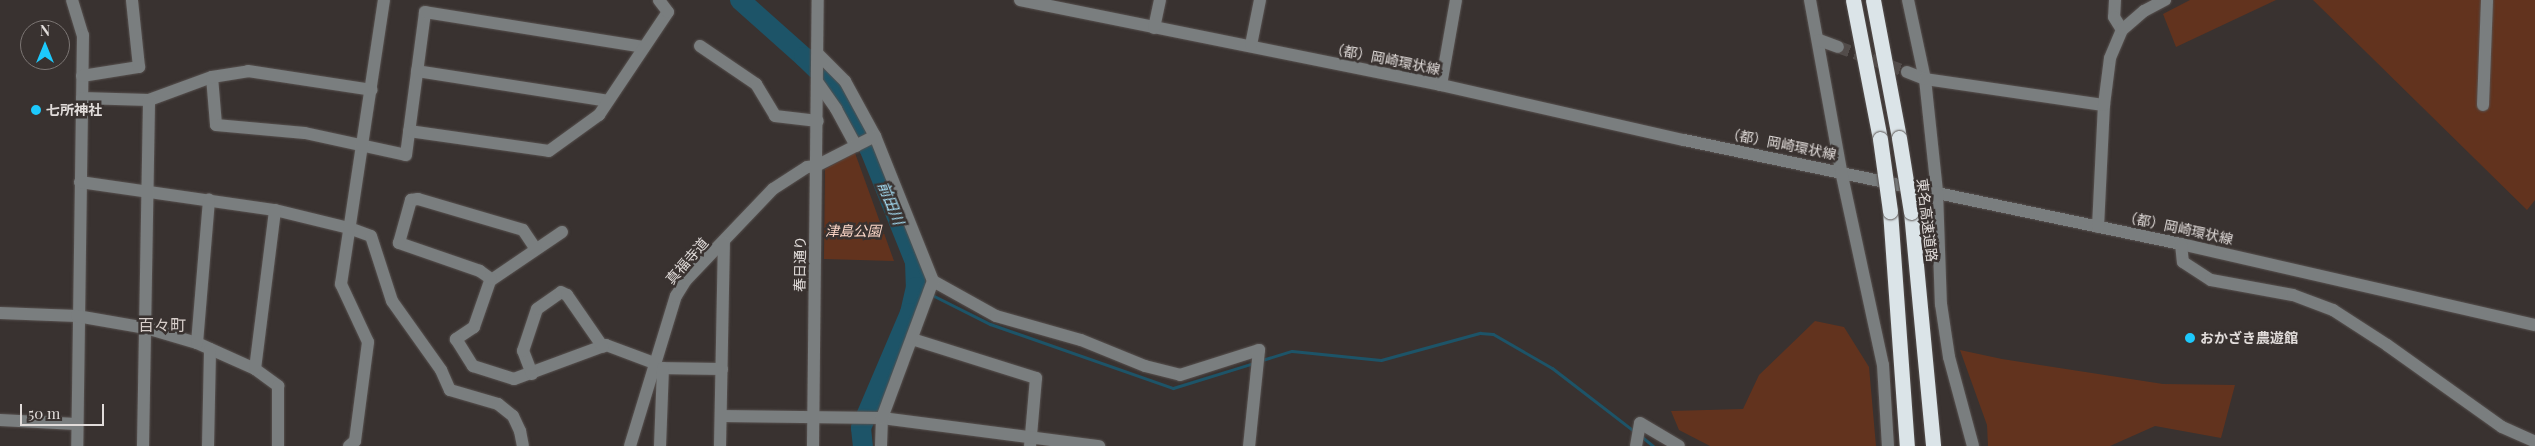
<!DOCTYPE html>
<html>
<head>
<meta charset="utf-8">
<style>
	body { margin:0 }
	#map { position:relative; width:2535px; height:446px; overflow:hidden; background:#393230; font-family:"Playfair Display","Noto Sans JP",serif }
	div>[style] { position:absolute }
	.green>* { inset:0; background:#62331e }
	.stream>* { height:3px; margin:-1.5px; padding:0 1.5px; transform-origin:1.5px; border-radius:1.5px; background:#1d5468 }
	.river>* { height:20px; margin:-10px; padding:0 10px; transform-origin:10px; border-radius:10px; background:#1d5468 }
	.minor-tunnel>* { height:12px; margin-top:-6px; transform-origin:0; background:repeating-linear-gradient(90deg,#524c4a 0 12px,transparent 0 18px) }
	.roads { filter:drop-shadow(0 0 1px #57514f) drop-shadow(0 0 1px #57514f) }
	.minor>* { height:12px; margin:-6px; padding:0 6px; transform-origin:6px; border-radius:6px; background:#7a7e7f }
	.highway>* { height:15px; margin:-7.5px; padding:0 7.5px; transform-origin:7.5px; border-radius:7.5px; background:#dbe4e8 }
	.bridges { filter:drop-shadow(0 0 1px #57514f) drop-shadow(0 0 1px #57514f) }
	.highway-bridge>* { height:15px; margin:-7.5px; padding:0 7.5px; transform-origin:7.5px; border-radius:7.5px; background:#dbe4e8 }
	.dots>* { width:14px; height:14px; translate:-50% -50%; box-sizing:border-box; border:2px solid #393230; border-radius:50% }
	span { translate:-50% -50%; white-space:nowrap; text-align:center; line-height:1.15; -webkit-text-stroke:5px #393230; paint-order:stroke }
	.street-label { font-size:14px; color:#e1dcda }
	.poi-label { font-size:14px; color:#e1dcda; font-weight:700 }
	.left { translate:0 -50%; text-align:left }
	.park-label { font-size:14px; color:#f9d5c6; font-style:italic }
	.water-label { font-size:15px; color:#a7e1f9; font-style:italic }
	.quarter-label { font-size:16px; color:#d6cdc9 }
	.north { position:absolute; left:20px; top:20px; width:50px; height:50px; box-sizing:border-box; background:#393230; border:1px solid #7c7674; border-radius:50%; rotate:0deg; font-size:14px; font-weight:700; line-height:20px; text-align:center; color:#e1dcda }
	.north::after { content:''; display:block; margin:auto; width:18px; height:22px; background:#1dc9fc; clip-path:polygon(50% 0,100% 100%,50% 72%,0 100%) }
	.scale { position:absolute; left:20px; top:404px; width:84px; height:22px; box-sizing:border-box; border:2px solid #e1dcda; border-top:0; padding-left:6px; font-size:15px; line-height:18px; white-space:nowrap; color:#e1dcda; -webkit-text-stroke:4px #393230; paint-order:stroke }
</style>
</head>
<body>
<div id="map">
	<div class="green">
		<div style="clip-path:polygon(2190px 0,2276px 0,2176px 47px,2163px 14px)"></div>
		<div style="clip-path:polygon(2313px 0,2535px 0,2535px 200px,2527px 210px)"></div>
		<div style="clip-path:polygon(855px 153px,894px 261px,824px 259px,825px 169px)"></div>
		<div style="clip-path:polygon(1815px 321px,1844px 327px,1869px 367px,1876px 446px,1710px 446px,1679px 430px,1671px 411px,1743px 409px,1759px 375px)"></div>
		<div style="clip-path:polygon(1960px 350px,2002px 359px,2163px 384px,2235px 385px,2221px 438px,2155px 426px,2110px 446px,1988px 446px,1987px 425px)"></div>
	</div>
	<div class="stream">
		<div style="left:916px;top:287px;width:11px;rotate:27deg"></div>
		<div style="left:932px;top:295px;width:65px;rotate:26.6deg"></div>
		<div style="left:990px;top:324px;width:194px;rotate:19.3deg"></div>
		<div style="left:1173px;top:388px;width:85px;rotate:-17.2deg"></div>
		<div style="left:1262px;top:360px;width:31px;rotate:-17deg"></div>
		<div style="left:1292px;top:351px;width:89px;rotate:5.8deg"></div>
		<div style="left:1381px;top:360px;width:103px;rotate:-15.3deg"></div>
		<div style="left:1480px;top:333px;width:13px;rotate:4deg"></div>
		<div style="left:1493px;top:334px;width:68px;rotate:30deg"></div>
		<div style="left:1552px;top:368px;width:105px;rotate:37.6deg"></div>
		<div style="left:1642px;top:437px;width:14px;rotate:39deg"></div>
	</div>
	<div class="river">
		<div style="left:740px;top:0;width:86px;rotate:41.7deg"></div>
		<div style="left:804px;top:57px;width:47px;rotate:44.1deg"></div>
		<div style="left:838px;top:90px;width:68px;rotate:61.9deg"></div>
		<div style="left:870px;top:150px;width:121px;rotate:68.1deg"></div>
		<div style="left:915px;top:262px;width:25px;rotate:88deg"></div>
		<div style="left:916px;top:287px;width:27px;rotate:103deg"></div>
		<div style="left:910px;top:313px;width:125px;rotate:113.1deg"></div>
		<div style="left:861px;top:428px;width:18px;rotate:84deg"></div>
	</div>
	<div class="minor-tunnel">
		<div style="left:1838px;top:47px;width:73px;rotate:19.9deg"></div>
	</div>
	<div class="roads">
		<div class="minor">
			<div style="left:72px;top:0;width:37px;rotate:73deg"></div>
			<div style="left:83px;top:35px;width:411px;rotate:90.8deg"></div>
			<div style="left:1020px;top:0;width:429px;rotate:11.4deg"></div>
			<div style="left:1441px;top:85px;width:249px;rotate:12.8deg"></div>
			<div style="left:1684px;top:140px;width:508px;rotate:11.82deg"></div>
			<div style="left:2181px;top:244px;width:363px;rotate:12.9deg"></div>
			<div style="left:1810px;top:0;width:174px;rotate:79.7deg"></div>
			<div style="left:1841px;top:171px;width:198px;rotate:77.8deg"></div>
			<div style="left:1883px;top:365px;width:81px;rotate:86.5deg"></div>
			<div style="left:1908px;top:0;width:81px;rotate:77.9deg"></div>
			<div style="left:1925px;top:79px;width:114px;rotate:83.9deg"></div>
			<div style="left:1937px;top:192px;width:112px;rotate:88deg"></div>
			<div style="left:1941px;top:304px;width:54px;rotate:81.4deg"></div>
			<div style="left:1949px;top:357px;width:92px;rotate:74.9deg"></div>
			<div style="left:2115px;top:0;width:17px;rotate:93deg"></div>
			<div style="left:2114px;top:17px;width:15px;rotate:58deg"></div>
			<div style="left:1154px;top:28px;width:29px;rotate:-78deg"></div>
			<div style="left:1819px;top:40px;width:20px;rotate:20deg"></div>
			<div style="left:1251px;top:45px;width:46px;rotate:-78.7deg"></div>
			<div style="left:700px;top:46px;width:68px;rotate:34.2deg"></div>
			<div style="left:756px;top:84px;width:37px;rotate:59deg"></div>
			<div style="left:775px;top:116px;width:43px;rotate:6.6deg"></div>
			<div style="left:819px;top:55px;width:37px;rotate:45deg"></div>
			<div style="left:845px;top:81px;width:63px;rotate:61.4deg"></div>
			<div style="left:875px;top:136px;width:156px;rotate:68.2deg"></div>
			<div style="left:933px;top:281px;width:72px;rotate:29.1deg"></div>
			<div style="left:996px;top:316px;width:88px;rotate:15.8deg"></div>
			<div style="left:1081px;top:340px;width:69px;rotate:22.1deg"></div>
			<div style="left:1145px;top:366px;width:36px;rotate:14deg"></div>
			<div style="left:1180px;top:375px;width:83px;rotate:-17.6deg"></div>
			<div style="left:1259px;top:350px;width:97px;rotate:95.9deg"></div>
			<div style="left:417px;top:71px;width:193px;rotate:8.9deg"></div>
			<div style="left:1907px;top:72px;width:19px;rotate:21deg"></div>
			<div style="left:1925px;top:79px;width:181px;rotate:8.3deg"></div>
			<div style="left:82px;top:76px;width:58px;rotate:-9deg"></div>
			<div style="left:139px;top:67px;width:67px;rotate:-96deg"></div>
			<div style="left:212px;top:77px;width:48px;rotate:85.2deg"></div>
			<div style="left:216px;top:125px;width:89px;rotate:5.1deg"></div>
			<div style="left:305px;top:133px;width:103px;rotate:12.3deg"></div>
			<div style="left:406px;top:155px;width:144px;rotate:-82.4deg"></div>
			<div style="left:425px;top:12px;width:221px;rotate:9.1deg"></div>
			<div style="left:818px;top:83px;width:32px;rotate:55deg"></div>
			<div style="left:836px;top:109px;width:42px;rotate:61.6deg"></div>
			<div style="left:1441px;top:85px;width:86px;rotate:-80deg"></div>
			<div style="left:82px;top:98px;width:67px;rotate:1.7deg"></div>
			<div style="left:149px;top:100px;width:67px;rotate:-20.1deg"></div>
			<div style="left:212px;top:77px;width:36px;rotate:-9deg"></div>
			<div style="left:248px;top:71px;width:125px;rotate:8.7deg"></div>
			<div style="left:2483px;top:105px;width:105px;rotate:-87.8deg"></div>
			<div style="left:409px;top:131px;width:141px;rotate:8.1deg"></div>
			<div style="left:549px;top:151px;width:62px;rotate:-35.8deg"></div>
			<div style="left:599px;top:115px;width:124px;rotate:-56.2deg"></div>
			<div style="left:668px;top:12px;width:15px;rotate:-127deg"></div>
			<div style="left:80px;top:182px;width:197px;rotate:8.2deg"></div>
			<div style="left:275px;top:210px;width:76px;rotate:13.7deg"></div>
			<div style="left:349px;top:228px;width:23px;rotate:20deg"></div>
			<div style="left:371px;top:236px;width:68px;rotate:72.1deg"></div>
			<div style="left:392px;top:301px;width:85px;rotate:54.6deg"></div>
			<div style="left:441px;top:370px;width:22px;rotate:66deg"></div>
			<div style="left:450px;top:390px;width:50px;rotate:16.3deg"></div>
			<div style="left:498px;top:404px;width:19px;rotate:39deg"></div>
			<div style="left:513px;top:416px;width:17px;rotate:65deg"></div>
			<div style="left:520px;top:431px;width:15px;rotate:79deg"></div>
			<div style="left:2098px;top:227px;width:122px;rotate:-87.2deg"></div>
			<div style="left:2104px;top:105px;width:47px;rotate:-82.7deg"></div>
			<div style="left:2110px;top:58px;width:30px;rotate:-67deg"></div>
			<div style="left:2122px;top:30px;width:29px;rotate:-41deg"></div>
			<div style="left:2144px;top:11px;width:24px;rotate:-28deg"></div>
			<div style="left:562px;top:232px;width:87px;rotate:145.8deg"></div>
			<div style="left:490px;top:281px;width:49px;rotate:109.2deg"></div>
			<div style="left:474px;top:327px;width:22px;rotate:146deg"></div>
			<div style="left:456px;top:339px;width:32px;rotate:58deg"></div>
			<div style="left:473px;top:366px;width:43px;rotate:17.6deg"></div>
			<div style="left:514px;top:379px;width:98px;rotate:-20.3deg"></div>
			<div style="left:606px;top:345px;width:51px;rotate:20.6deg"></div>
			<div style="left:2181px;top:244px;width:18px;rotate:84deg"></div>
			<div style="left:2183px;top:262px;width:33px;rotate:33deg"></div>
			<div style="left:2211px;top:280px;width:83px;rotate:10.4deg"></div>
			<div style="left:2293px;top:295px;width:43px;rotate:20.6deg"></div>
			<div style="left:2333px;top:310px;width:64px;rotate:32.9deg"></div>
			<div style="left:2387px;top:345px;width:141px;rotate:35.5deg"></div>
			<div style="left:2502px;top:427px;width:36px;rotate:24deg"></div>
			<div style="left:491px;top:279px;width:14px;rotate:-144deg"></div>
			<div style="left:480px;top:271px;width:86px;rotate:-160.9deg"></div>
			<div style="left:399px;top:243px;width:45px;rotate:-74.4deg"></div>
			<div style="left:411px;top:200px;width:7px;rotate:-8deg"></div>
			<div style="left:418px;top:199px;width:109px;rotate:16.4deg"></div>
			<div style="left:523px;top:230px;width:23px;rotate:56deg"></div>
			<div style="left:0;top:313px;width:77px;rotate:2.2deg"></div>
			<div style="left:77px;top:316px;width:70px;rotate:9.9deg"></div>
			<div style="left:146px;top:328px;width:53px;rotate:16.4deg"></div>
			<div style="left:197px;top:343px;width:64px;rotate:24.1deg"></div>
			<div style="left:255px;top:369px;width:29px;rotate:36deg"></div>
			<div style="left:278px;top:386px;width:60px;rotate:90deg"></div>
			<div style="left:912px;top:339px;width:130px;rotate:17.5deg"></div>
			<div style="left:1036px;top:378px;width:68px;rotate:95deg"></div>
			<div style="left:197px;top:343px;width:144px;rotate:-85.2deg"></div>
			<div style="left:655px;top:368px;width:67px;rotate:0.9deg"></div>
			<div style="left:255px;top:369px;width:160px;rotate:-82.8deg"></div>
			<div style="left:532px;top:374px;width:25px;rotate:-111deg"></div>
			<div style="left:523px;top:351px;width:44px;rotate:-71.6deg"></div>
			<div style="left:537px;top:309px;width:29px;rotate:-35deg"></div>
			<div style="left:561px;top:292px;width:7px;rotate:27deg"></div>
			<div style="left:567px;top:295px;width:63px;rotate:55.3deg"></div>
			<div style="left:721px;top:416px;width:161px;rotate:0.7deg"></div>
			<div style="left:882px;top:418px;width:219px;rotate:7.4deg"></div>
			<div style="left:0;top:420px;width:76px;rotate:3deg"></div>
			<div style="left:143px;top:446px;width:346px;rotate:-89deg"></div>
			<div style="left:208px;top:446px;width:97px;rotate:-88.8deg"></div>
			<div style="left:349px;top:446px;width:8px;rotate:-40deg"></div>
			<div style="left:355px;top:441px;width:100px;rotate:-82.5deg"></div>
			<div style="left:368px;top:342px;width:64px;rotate:-115deg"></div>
			<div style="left:341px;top:284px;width:287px;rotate:-81.4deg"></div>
			<div style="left:630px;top:446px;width:157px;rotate:-73deg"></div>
			<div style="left:676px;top:296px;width:19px;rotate:-58deg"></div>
			<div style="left:686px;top:280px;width:126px;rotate:-46.3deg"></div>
			<div style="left:773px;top:189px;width:40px;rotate:-32.9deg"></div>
			<div style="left:807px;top:167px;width:9px;rotate:-6deg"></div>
			<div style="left:816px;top:166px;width:66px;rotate:-27deg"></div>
			<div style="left:660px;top:446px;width:78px;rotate:-87.8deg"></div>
			<div style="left:720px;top:446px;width:204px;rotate:-88.9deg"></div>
			<div style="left:813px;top:446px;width:446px;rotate:-89.4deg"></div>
			<div style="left:881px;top:446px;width:28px;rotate:-88deg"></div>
			<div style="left:882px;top:418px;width:146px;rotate:-69.6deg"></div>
			<div style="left:1636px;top:446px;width:23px;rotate:-80deg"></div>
			<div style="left:1640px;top:423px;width:45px;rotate:30.5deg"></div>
		</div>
		<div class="highway">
			<div style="left:1853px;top:0;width:142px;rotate:79deg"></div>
			<div style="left:1873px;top:0;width:140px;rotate:79.3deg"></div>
			<div style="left:1890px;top:211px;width:236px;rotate:85.9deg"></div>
			<div style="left:1911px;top:212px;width:235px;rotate:84.6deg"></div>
		</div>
	</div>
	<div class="bridges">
		<div class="highway-bridge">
			<div style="left:1899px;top:138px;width:75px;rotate:80.8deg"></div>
			<div style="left:1880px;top:139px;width:73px;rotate:82.1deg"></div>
		</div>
	</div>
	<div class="dots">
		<div style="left:36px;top:110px;background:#1dc9fc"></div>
		<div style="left:2190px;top:338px;background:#1dc9fc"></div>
	</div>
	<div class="street-label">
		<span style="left:1385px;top:59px;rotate:11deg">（都）岡崎環状線</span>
		<span style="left:1781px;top:144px;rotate:11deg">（都）岡崎環状線</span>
		<span style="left:1927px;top:220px;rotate:83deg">東名高速道路</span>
		<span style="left:2178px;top:228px;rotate:12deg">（都）岡崎環状線</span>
		<span style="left:687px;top:261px;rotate:-49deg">真福寺道</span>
		<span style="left:800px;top:264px;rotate:-89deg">春日通り</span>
	</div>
	<div class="poi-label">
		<span class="left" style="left:46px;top:110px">七所神社</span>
		<span class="left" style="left:2200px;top:338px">おかざき農遊館</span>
	</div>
	<div class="park-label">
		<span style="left:853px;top:231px">津島公園</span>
	</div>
	<div class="water-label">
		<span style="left:891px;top:203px;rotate:68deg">前田川</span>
	</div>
	<div class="quarter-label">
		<span style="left:162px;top:325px">百々町</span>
	</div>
	<div class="north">N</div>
	<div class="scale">50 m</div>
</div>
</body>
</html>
